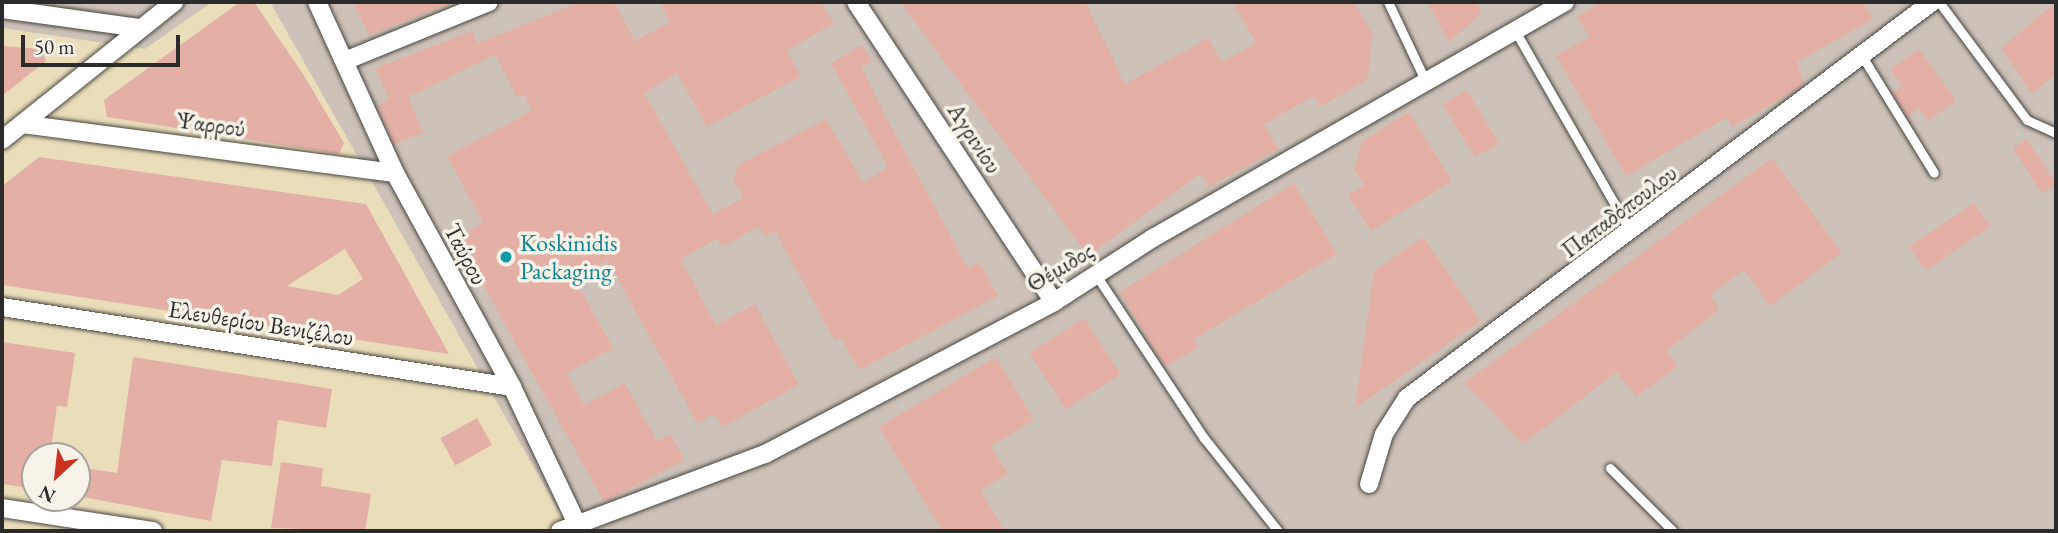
<!DOCTYPE html>
<html>
<head>
<meta charset="utf-8">
<style>
	body { margin:0 }
	#map { position:relative; width:2058px; height:533px; overflow:hidden; background:#eaddba; font-family:"EB Garamond",serif }
	div>[style] { position:absolute }
	.industrial>* { inset:0; background:#cdc2b9 }
	.building>* { inset:0; background:#e4b0a6; transform-origin:0 0 }
	.roads { filter:drop-shadow(0 0 2px #484640) drop-shadow(0 0 2px #484640) }
	.service>* { height:9px; margin:-4.5px; padding:0 4.5px; transform-origin:4.5px; border-radius:4.5px; background:#fff }
	.minor>* { height:18px; margin:-9px; padding:0 9px; transform-origin:9px; border-radius:9px; background:#fff }
	.dots>* { width:19px; height:19px; translate:-50% -50%; box-sizing:border-box; border:4px solid #f7f3e8; border-radius:50% }
	span { translate:-50% -50%; white-space:nowrap; text-align:center; line-height:1.15; -webkit-text-stroke:7px #f7f3e8; paint-order:stroke }
	.street-label { font-size:24px; color:#2b2b2b }
	.culture-label { font-size:24px; color:#0d838f }
	.left { translate:0 -50%; text-align:left }
	.frame { position:absolute; inset:0; border:4px solid #2b2b2b; pointer-events:none }
	.north { position:absolute; left:21px; top:442px; width:70px; height:70px; box-sizing:border-box; background:#f7f3e8; border:2px solid #a5a39c; border-radius:50%; rotate:207deg; font-size:19px; font-weight:700; line-height:28px; text-align:center; color:#2b2b2b }
	.north::after { content:''; display:block; margin:auto; width:24px; height:32px; background:#c8321e; clip-path:polygon(50% 0,100% 100%,50% 72%,0 100%) }
	.scale { position:absolute; left:21px; top:35px; width:159px; height:32px; box-sizing:border-box; border:4px solid #2b2b2b; border-top:0; padding-left:9px; font-size:21px; line-height:24px; white-space:nowrap; color:#2b2b2b; -webkit-text-stroke:5px #f7f3e8; paint-order:stroke }
</style>
</head>
<body>
<div id="map">
	<div class="industrial">
		<div style="clip-path:polygon(2px 2px,212px 2px,145px 49px,2px 28px)"></div>
		<div style="clip-path:polygon(270px 2px,2056px 2px,2056px 531px,570px 531px)"></div>
	</div>
	<div class="building">
		<div style="clip-path:polygon(240px 2px,254px 2px,303px 74px,344px 143px,339px 154px,107px 117px,104px 100px)"></div>
		<div style="clip-path:polygon(352px 2px,451px 2px,452px 3px,369px 35px)"></div>
		<div style="clip-path:polygon(580px 2px,614px 2px,635px 41px,670px 22px,660px 2px,821px 2px,834px 23px,787px 51px,801px 76px,707px 127px,677px 73px,644px 93px,713px 214px,743px 198px,733px 179px,738px 165px,826px 119px,863px 182px,888px 167px,831px 63px,862px 45px,872px 61px,861px 67px,886px 117px,968px 268px,979px 262px,998px 296px,859px 370px,841px 338px,835px 341px,775px 231px,764px 236px,759px 227px,721px 247px,717px 239px,680px 259px,716px 325px,755px 304px,799px 385px,722px 427px,714px 414px,697px 423px,608px 261px,575px 280px,613px 348px,567px 373px,584px 405px,625px 383px,657px 441px,670px 434px,685px 460px,604px 502px,457px 238px,483px 223px,447px 156px,532px 111px,524px 94px,517px 97px,495px 55px,408px 97px,423px 133px,394px 144px,377px 106px,389px 100px,376px 68px,472px 31px,478px 43px)"></div>
		<div style="clip-path:polygon(900px 2px,1085px 2px,1125px 84px,1208px 38px,1222px 62px,1256px 43px,1232px 2px,1354px 2px,1373px 34px,1368px 79px,1320px 107px,1314px 96px,1264px 124px,1278px 149px,1209px 187px,1201px 173px,1088px 256px)"></div>
		<div style="clip-path:polygon(1427px 2px,1476px 2px,1482px 13px,1449px 42px)"></div>
		<div style="clip-path:polygon(1602px 2px,1863px 2px,1873px 19px,1797px 62px,1804px 84px,1798px 89px,1732px 127px,1726px 118px,1626px 176px,1556px 56px,1589px 37px,1577px 16px)"></div>
		<div style="clip-path:polygon(2056px 2px,2056px 74px,2032px 94px,2001px 48px)"></div>
		<div style="clip-path:polygon(2px 46px,42px 49px,46px 61px,2px 96px)"></div>
		<div style="clip-path:polygon(1919px 49px,1956px 101px,1928px 121px,1919px 108px,1908px 116px,1893px 93px,1902px 86px,1890px 69px)"></div>
		<div style="left:1467px;top:90px;width:62px;height:28px;rotate:59deg"></div>
		<div style="clip-path:polygon(1409px 112px,1452px 181px,1371px 231px,1348px 195px,1364px 185px,1354px 169px,1362px 141px)"></div>
		<div style="left:2027px;top:139px;width:54px;height:17px;rotate:57deg"></div>
		<div style="clip-path:polygon(evenodd,39px 157px,366px 204px,449px 354px,2px 285px,2px 186px,39px 157px,345px 249px,363px 279px,338px 295px,287px 286px,345px 249px)"></div>
		<div style="clip-path:polygon(1772px 158px,1842px 253px,1770px 306px,1744px 270px,1710px 295px,1720px 309px,1666px 351px,1678px 366px,1636px 397px,1617px 372px,1523px 444px,1464px 383px)"></div>
		<div style="clip-path:polygon(1294px 183px,1337px 254px,1194px 339px,1198px 347px,1165px 367px,1120px 292px)"></div>
		<div style="left:1974px;top:203px;width:29px;height:78px;rotate:56deg"></div>
		<div style="clip-path:polygon(1423px 237px,1481px 321px,1355px 408px,1374px 271px)"></div>
		<div style="left:1084px;top:318px;width:67px;height:65px;rotate:57deg"></div>
		<div style="clip-path:polygon(2px 342px,75px 353px,67px 407px,57px 406px,50px 456px,35px 456px,35px 489px,2px 484px)"></div>
		<div style="clip-path:polygon(133px 357px,332px 389px,326px 428px,278px 420px,272px 466px,222px 460px,211px 521px,77px 496px,77px 467px,117px 473px)"></div>
		<div style="clip-path:polygon(996px 357px,1034px 420px,991px 446px,1008px 474px,980px 490px,1005px 531px,942px 531px,879px 427px)"></div>
		<div style="left:477px;top:418px;width:31px;height:42px;rotate:61deg"></div>
		<div style="clip-path:polygon(281px 462px,323px 468px,321px 486px,371px 494px,365px 531px,271px 528px)"></div>
	</div>
	<div class="roads">
		<div class="service">
			<div style="left:1388px;top:2px;width:86px;rotate:64.6deg"></div>
			<div style="left:1939px;top:2px;width:147px;rotate:53.3deg"></div>
			<div style="left:2027px;top:120px;width:32px;rotate:24deg"></div>
			<div style="left:1514px;top:29px;width:233px;rotate:60.1deg"></div>
			<div style="left:1862px;top:56px;width:137px;rotate:58.4deg"></div>
			<div style="left:1096px;top:275px;width:196px;rotate:56.5deg"></div>
			<div style="left:1204px;top:438px;width:119px;rotate:51.5deg"></div>
			<div style="left:1610px;top:468px;width:89px;rotate:45deg"></div>
		</div>
		<div class="minor">
			<div style="left:317px;top:2px;width:188px;rotate:65.5deg"></div>
			<div style="left:395px;top:173px;width:244px;rotate:61.3deg"></div>
			<div style="left:512px;top:387px;width:154px;rotate:64.6deg"></div>
			<div style="left:856px;top:2px;width:359px;rotate:56.6deg"></div>
			<div style="left:2px;top:9px;width:138px;rotate:7.9deg"></div>
			<div style="left:347px;top:60px;width:153px;rotate:-22.2deg"></div>
			<div style="left:22px;top:124px;width:376px;rotate:7.5deg"></div>
			<div style="left:2px;top:140px;width:221px;rotate:-38.7deg"></div>
			<div style="left:2px;top:307px;width:516px;rotate:8.91deg"></div>
			<div style="left:1369px;top:484px;width:52px;rotate:-73.3deg"></div>
			<div style="left:1384px;top:434px;width:43px;rotate:-57.4deg"></div>
			<div style="left:1407px;top:398px;width:658px;rotate:-37.03deg"></div>
			<div style="left:2px;top:508px;width:153px;rotate:8.7deg"></div>
			<div style="left:560px;top:531px;width:219px;rotate:-20.6deg"></div>
			<div style="left:765px;top:454px;width:327px;rotate:-27.7deg"></div>
			<div style="left:1054px;top:302px;width:118px;rotate:-32.9deg"></div>
			<div style="left:1153px;top:238px;width:475px;rotate:-29.8deg"></div>
		</div>
	</div>
	<div class="dots">
		<div style="left:506px;top:257px;background:#0f9aa8"></div>
	</div>
	<div class="street-label">
		<span style="left:211px;top:124px;rotate:8deg">Ψαρρού</span>
		<span style="left:975px;top:138px;rotate:57deg">Αγρινίου</span>
		<span style="left:1619px;top:211px;rotate:-37deg">Παπαδόπουλου</span>
		<span style="left:466px;top:254px;rotate:62deg">Ταύρου</span>
		<span style="left:1060px;top:267px;rotate:-31deg">Θέμιδος</span>
		<span style="left:261px;top:323px;rotate:9deg">Ελευθερίου Βενιζέλου</span>
	</div>
	<div class="culture-label">
		<span class="left" style="left:520px;top:257px">Koskinidis<br>Packaging</span>
	</div>
	<div class="frame"></div>
	<div class="north">N</div>
	<div class="scale">50 m</div>
</div>
</body>
</html>
